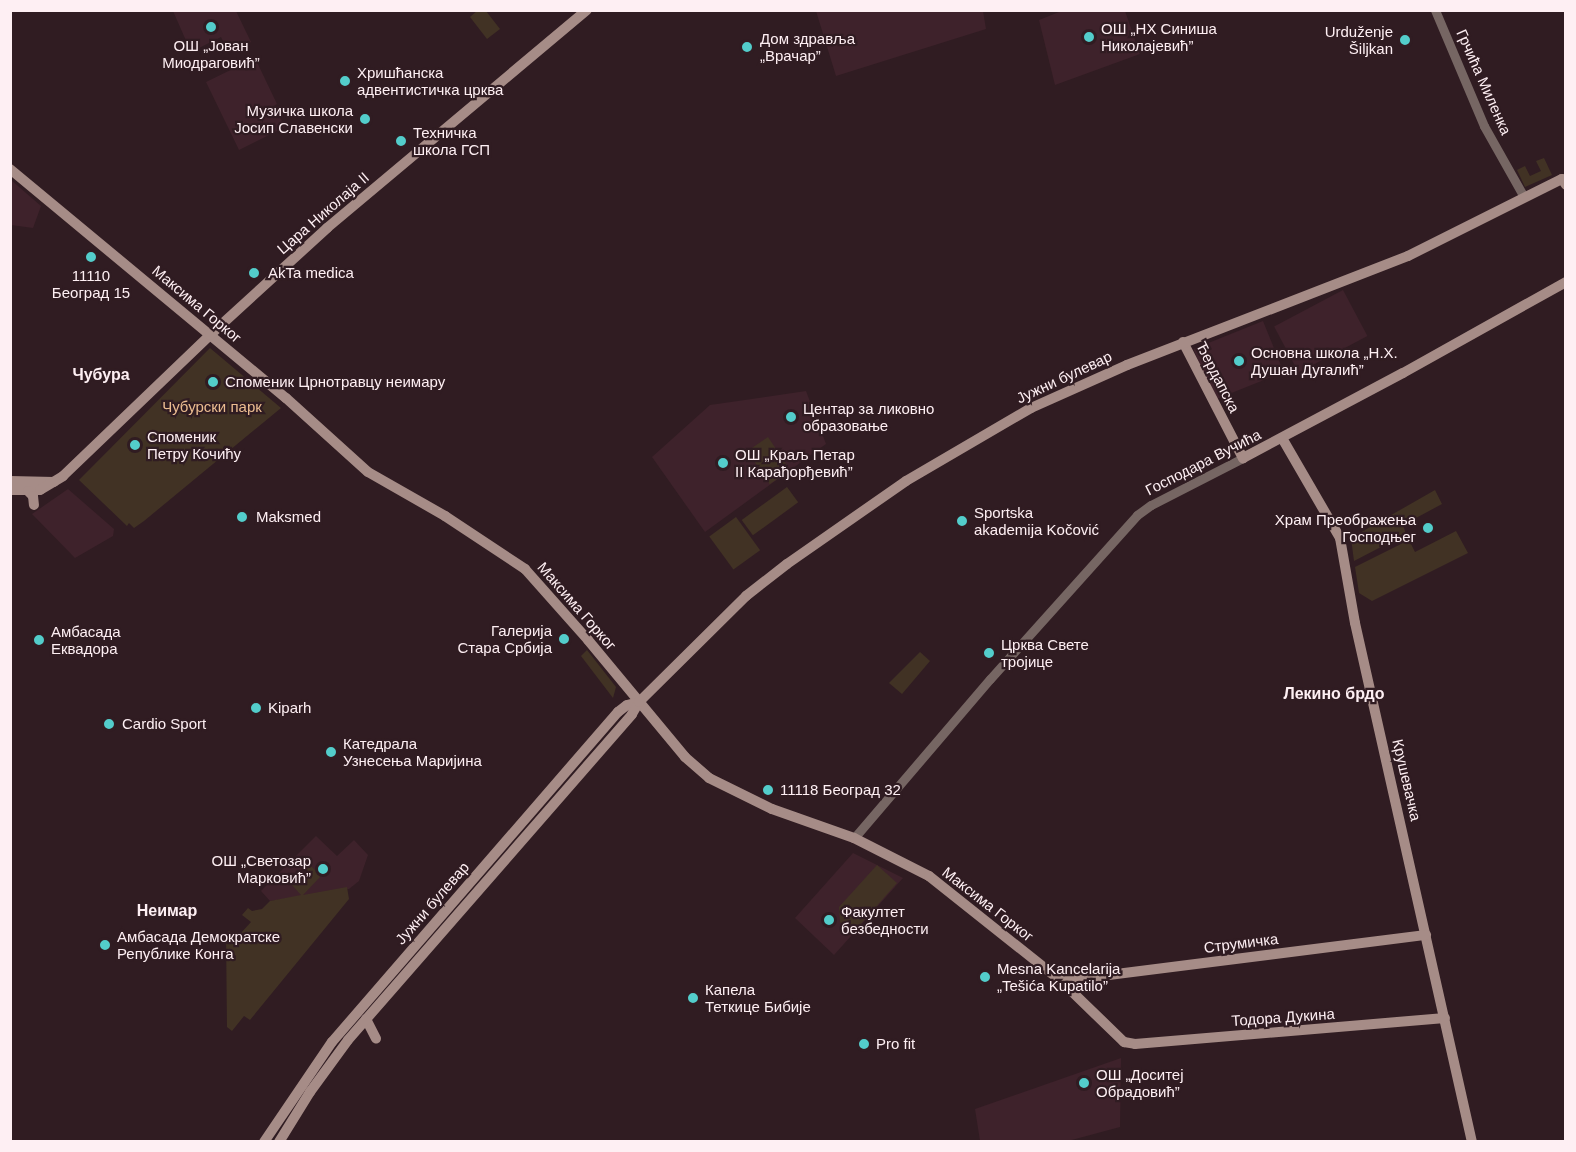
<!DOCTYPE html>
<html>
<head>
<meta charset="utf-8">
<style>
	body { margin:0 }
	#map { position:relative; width:1576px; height:1152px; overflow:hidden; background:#301c22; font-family:Arial,sans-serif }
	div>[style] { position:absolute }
	.built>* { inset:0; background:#3e222b; transform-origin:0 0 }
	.green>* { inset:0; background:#413224; transform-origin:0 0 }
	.tertiary>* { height:9px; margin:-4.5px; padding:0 4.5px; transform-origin:4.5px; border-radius:4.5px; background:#766663 }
	.secondary>* { height:10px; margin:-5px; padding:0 5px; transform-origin:5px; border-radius:5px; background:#a68c87 }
	.dots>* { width:16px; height:16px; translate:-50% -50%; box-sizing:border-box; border:3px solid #301c22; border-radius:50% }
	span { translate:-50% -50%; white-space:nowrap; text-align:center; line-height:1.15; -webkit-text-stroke:4.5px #301c22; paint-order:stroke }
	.poi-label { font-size:15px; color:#feeff3 }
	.left { translate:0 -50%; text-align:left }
	.right { translate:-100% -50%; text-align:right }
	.street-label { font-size:15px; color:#feeff3 }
	.park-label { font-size:15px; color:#ebbc90 }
	.neighbourhood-label { font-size:16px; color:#feeff3; font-weight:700 }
	.frame { position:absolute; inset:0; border:12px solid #feeff3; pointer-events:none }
</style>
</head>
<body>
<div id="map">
	<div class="built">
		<div style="clip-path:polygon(1064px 10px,1125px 11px,1140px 54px,1055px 85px,1039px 20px)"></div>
		<div style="clip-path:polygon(173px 11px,236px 11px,251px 42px,229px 53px,221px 37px,191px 52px)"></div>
		<div style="clip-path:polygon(816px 11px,983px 11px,986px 29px,836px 76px)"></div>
		<div style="clip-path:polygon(255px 58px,277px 104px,274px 106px,285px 127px,239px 150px,206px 82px)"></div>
		<div style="clip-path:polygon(11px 180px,41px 206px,33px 228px,11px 225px)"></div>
		<div style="left:1343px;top:290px;width:52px;height:78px;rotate:62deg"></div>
		<div style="left:1263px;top:321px;width:55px;height:75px;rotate:68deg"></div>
		<div style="clip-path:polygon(806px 391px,826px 444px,705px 532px,652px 457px,710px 405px)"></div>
		<div style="clip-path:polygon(68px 489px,114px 529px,113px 536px,75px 558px,32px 514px)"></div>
		<div style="clip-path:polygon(316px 836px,337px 856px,354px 840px,368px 855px,359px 881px,349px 889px,270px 901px,261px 891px)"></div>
		<div style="clip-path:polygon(853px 853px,903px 878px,834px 955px,795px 918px)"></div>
		<div style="clip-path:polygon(1121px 1058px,1120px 1127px,1068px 1141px,980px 1141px,975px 1109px)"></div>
	</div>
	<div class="green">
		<div style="clip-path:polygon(478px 10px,486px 11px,500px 29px,487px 39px,470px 17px)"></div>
		<div style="clip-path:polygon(1544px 158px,1552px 175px,1525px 187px,1517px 170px,1525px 166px,1530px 176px,1541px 171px,1536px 161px)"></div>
		<div style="clip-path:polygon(210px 348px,281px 408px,144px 521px,134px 528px,129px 523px,127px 526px,79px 480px)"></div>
		<div style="left:768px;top:437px;width:40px;height:25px;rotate:56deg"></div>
		<div style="left:787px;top:487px;width:19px;height:56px;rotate:54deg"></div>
		<div style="clip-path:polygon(1435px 490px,1442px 504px,1403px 525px,1406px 534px,1354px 561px,1351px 538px)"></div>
		<div style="left:736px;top:517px;width:41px;height:33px;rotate:54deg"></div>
		<div style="clip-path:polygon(1456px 531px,1468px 553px,1372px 601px,1359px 593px,1355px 567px,1409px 540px,1415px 552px)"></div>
		<div style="clip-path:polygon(587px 650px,616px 687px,613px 698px,581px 656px)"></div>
		<div style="clip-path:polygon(920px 652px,930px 661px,902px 694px,889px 683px)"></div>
		<div style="clip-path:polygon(310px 865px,321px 876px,303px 895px,347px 887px,349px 899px,250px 1020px,244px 1016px,232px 1031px,227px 1027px,226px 934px,229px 931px,237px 938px,240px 934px,251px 922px,242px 915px,248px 908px,252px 911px,262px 909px,270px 901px,301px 895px,290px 883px)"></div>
		<div style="clip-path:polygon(877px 865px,897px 883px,853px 933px,840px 922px,839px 907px)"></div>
	</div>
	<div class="tertiary">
		<div style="left:1435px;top:10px;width:126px;rotate:67.1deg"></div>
		<div style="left:1484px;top:126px;width:81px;rotate:60.6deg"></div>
		<div style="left:854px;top:838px;width:209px;rotate:-49.5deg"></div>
		<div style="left:990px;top:679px;width:220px;rotate:-48.1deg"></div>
		<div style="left:1137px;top:515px;width:17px;rotate:-36deg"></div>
		<div style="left:1151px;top:505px;width:103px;rotate:-27.1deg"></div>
	</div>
	<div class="secondary">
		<div style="left:10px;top:169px;width:359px;rotate:39.7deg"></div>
		<div style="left:286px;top:398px;width:110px;rotate:42.1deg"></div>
		<div style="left:368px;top:472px;width:89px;rotate:29.7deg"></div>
		<div style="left:445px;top:516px;width:96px;rotate:33.5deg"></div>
		<div style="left:525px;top:569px;width:95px;rotate:48.4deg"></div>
		<div style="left:588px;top:640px;width:152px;rotate:50.3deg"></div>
		<div style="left:685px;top:757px;width:32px;rotate:41deg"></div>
		<div style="left:709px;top:778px;width:70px;rotate:26.2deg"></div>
		<div style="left:772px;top:809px;width:87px;rotate:19.5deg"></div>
		<div style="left:854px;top:838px;width:84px;rotate:26.9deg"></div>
		<div style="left:929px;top:876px;width:169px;rotate:38.5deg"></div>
		<div style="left:1061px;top:981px;width:88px;rotate:44.1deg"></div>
		<div style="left:1124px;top:1042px;width:11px;rotate:10deg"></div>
		<div style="left:1135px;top:1044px;width:311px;rotate:-4.8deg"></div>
		<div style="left:1183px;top:342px;width:131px;rotate:62.7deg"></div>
		<div style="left:1243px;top:458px;width:181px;rotate:-28deg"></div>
		<div style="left:1403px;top:373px;width:187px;rotate:-29.2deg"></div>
		<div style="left:1282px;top:438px;width:116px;rotate:59.9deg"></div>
		<div style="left:1340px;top:538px;width:86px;rotate:80deg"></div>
		<div style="left:1355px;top:623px;width:532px;rotate:77.3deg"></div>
		<div style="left:10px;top:481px;width:44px;rotate:1.3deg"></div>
		<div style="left:10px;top:490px;width:30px"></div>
		<div style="left:40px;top:490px;width:27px;rotate:-31deg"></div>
		<div style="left:63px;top:476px;width:204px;rotate:-43.8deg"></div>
		<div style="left:210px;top:335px;width:159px;rotate:-42.4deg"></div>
		<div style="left:327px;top:228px;width:339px;rotate:-40deg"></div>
		<div style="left:28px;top:491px;width:7px;rotate:45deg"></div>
		<div style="left:33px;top:496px;width:9px;rotate:84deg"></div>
		<div style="left:1061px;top:981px;width:368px;rotate:-7.2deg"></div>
		<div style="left:366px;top:1019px;width:22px;rotate:63deg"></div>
		<div style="left:264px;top:1142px;width:121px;rotate:-55.8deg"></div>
		<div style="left:332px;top:1042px;width:437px;rotate:-49.1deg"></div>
		<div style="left:618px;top:712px;width:11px;rotate:-38deg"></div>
		<div style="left:627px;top:705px;width:12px;rotate:-14deg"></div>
		<div style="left:279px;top:1142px;width:59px;rotate:-58.2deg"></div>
		<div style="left:310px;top:1092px;width:64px;rotate:-53.8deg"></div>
		<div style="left:348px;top:1040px;width:432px;rotate:-48.9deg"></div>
		<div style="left:632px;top:714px;width:14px;rotate:-60deg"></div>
		<div style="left:639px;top:702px;width:151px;rotate:-44.7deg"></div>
		<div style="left:746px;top:596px;width:52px;rotate:-38deg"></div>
		<div style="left:787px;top:564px;width:145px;rotate:-34.9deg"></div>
		<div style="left:906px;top:481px;width:145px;rotate:-30.3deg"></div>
		<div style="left:1031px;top:408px;width:105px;rotate:-24.1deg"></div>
		<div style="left:1127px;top:365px;width:301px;rotate:-21.2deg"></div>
		<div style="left:1408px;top:256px;width:172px;rotate:-26.6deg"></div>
		<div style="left:1562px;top:179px;width:7px;rotate:56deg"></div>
	</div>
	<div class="dots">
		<div style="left:211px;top:27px;background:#53cdcb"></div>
		<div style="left:1089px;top:37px;background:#53cdcb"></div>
		<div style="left:1405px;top:40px;background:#53cdcb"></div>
		<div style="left:747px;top:47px;background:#53cdcb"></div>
		<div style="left:345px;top:81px;background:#53cdcb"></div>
		<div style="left:365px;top:119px;background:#53cdcb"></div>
		<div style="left:401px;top:141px;background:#53cdcb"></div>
		<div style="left:91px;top:257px;background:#53cdcb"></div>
		<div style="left:254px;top:273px;background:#53cdcb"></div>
		<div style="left:1239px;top:361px;background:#53cdcb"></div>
		<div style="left:213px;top:382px;background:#53cdcb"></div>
		<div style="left:791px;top:417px;background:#53cdcb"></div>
		<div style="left:135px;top:445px;background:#53cdcb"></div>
		<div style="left:723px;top:463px;background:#53cdcb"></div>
		<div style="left:242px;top:517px;background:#53cdcb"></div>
		<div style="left:962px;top:521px;background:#53cdcb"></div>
		<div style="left:1428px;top:528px;background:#53cdcb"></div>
		<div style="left:564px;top:639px;background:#53cdcb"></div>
		<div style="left:39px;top:640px;background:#53cdcb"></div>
		<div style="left:989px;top:653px;background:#53cdcb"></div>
		<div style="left:256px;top:708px;background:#53cdcb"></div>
		<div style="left:109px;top:724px;background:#53cdcb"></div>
		<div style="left:331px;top:752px;background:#53cdcb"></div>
		<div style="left:768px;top:790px;background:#53cdcb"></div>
		<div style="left:323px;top:869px;background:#53cdcb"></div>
		<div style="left:829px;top:920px;background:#53cdcb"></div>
		<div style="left:105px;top:945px;background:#53cdcb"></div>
		<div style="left:985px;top:977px;background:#53cdcb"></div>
		<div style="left:693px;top:998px;background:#53cdcb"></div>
		<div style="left:864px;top:1044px;background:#53cdcb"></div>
		<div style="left:1084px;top:1083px;background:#53cdcb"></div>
	</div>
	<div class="poi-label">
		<span class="left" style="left:1101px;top:37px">ОШ „НХ Синиша<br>Николајевић”</span>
		<span class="right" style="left:1393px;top:40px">Urduženje<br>Šiljkan</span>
		<span class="left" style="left:760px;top:47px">Дом здравља<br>„Врачар”</span>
		<span style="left:211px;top:54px">ОШ „Јован<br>Миодраговић”</span>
		<span class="left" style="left:357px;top:81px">Хришћанска<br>адвентистичка црква</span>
		<span class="right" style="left:353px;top:119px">Музичка школа<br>Јосип Славенски</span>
		<span class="left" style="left:413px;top:141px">Техничка<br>школа ГСП</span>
		<span class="left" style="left:268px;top:273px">AkTa medica</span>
		<span style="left:91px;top:284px">11110<br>Београд 15</span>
		<span class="left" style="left:1251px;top:361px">Основна школа „Н.Х.<br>Душан Дугалић”</span>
		<span class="left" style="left:225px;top:382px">Споменик Црнотравцу неимару</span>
		<span class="left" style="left:803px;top:417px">Центар за ликовно<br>образовање</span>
		<span class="left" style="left:147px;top:445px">Споменик<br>Петру Кочићу</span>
		<span class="left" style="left:735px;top:463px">ОШ „Краљ Петар<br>II Карађорђевић”</span>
		<span class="left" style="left:974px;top:521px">Sportska<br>akademija Kočović</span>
		<span class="left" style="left:256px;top:517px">Maksmed</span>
		<span class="right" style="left:1416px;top:528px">Храм Преображења<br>Господњег</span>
		<span class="right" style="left:552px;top:639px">Галерија<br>Стара Србија</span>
		<span class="left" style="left:51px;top:640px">Амбасада<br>Еквадора</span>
		<span class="left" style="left:1001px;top:653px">Црква Свете<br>тројице</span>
		<span class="left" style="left:268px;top:708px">Kiparh</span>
		<span class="left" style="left:122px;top:724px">Cardio Sport</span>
		<span class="left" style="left:343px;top:752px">Катедрала<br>Узнесења Маријина</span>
		<span class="left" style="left:780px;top:790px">11118 Београд 32</span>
		<span class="right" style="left:311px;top:869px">ОШ „Светозар<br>Марковић”</span>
		<span class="left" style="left:841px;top:920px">Факултет<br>безбедности</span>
		<span class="left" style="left:117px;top:945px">Амбасада Демократске<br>Републике Конга</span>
		<span class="left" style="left:997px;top:977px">Mesna Kancelarija<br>„Tešića Kupatilo”</span>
		<span class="left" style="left:705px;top:998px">Капела<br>Теткице Бибије</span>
		<span class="left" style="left:876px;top:1044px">Pro fit</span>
		<span class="left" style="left:1096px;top:1083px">ОШ „Доситеј<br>Обрадовић”</span>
	</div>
	<div class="street-label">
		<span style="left:1484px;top:82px;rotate:66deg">Грчића Миленка</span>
		<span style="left:323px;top:213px;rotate:-41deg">Цара Николаја II</span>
		<span style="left:197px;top:304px;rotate:40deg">Максима Горког</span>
		<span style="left:1064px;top:377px;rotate:-25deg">Јужни булевар</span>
		<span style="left:1218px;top:377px;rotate:63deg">Ђердапска</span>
		<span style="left:1203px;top:462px;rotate:-27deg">Господара Вучића</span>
		<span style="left:577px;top:606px;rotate:49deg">Максима Горког</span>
		<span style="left:1407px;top:780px;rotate:77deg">Крушевачка</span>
		<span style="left:432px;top:903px;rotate:-49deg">Јужни булевар</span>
		<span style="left:988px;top:904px;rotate:38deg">Максима Горког</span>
		<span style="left:1241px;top:943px;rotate:-7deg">Струмичка</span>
		<span style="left:1283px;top:1017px;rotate:-4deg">Тодора Дукина</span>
	</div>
	<div class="park-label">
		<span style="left:212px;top:407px">Чубурски парк</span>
	</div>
	<div class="neighbourhood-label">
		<span style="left:101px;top:375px">Чубура</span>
		<span style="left:1334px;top:694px">Лекино брдо</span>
		<span style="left:167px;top:911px">Неимар</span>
	</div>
	<div class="frame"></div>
</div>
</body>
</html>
